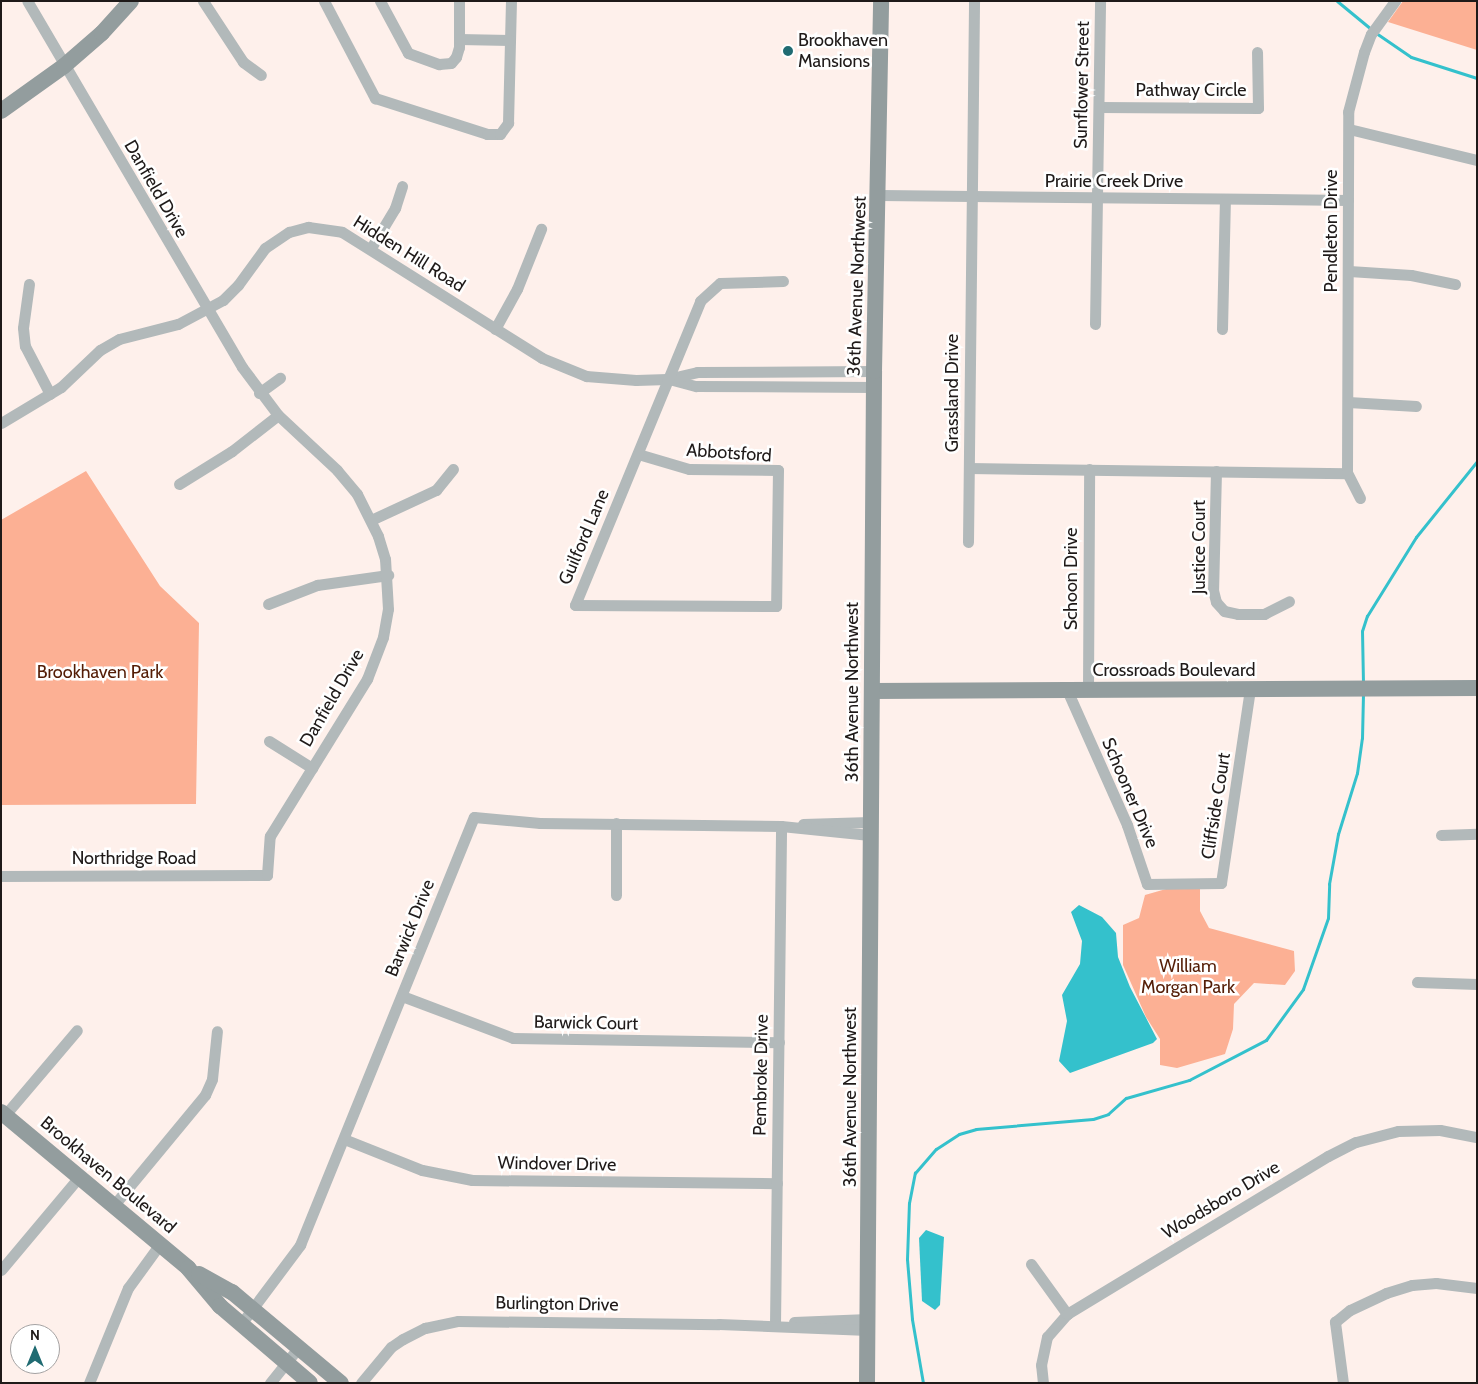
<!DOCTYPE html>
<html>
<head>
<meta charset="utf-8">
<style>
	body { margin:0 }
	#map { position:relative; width:1478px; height:1384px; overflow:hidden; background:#fef0eb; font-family:Cabin,sans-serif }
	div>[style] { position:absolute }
	.green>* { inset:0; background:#fcb094 }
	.water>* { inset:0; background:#34c1cc }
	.stream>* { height:3px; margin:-1.5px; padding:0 1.5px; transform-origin:1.5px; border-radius:1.5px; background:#34c1cc }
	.street>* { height:11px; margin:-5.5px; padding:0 5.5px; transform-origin:5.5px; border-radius:5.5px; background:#b2b9ba }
	.secondary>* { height:16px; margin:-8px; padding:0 8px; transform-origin:8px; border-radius:8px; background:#939d9e }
	.dots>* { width:14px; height:14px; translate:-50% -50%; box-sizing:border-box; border:2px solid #fff; border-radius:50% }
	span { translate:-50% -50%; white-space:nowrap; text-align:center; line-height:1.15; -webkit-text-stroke:5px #fff; paint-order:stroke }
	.poi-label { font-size:18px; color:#1f1a19 }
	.left { translate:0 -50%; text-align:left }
	.street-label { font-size:18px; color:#1f1a19 }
	.park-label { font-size:18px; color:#541d06 }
	.frame { position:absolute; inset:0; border:2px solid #1f1a19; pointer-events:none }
	.north { position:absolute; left:10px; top:1324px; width:50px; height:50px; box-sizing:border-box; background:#fff; border:1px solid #a5a3a3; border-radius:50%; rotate:0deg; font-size:14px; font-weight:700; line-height:20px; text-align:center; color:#1f1a19 }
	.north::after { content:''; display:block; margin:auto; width:18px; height:22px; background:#206b72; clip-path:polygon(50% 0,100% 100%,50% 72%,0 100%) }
</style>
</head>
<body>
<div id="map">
	<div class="green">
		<div style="clip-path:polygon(1403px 1px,1477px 1px,1477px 50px,1388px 22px)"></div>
		<div style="clip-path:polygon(86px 471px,160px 586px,199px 623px,196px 804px,1px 805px,1px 520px)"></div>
		<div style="clip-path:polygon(1166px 889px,1200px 889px,1200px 911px,1209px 928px,1294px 951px,1295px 971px,1285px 985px,1254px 983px,1234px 1004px,1233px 1029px,1225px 1054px,1177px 1068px,1160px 1065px,1160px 1039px,1146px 1017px,1123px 965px,1123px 925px,1139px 918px,1145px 895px)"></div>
	</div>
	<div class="water">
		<div style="clip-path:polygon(1079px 905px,1102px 917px,1116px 933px,1118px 957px,1130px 987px,1157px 1039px,1153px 1043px,1070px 1073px,1059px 1061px,1067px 1021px,1062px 995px,1080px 964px,1082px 941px,1071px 912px)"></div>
		<div style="clip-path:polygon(926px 1230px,944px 1237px,940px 1305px,935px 1310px,922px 1301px,919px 1238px)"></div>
	</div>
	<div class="stream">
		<div style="left:1337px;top:1px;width:44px;rotate:39.5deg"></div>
		<div style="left:1376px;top:33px;width:42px;rotate:34.4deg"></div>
		<div style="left:1411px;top:57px;width:69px;rotate:17.7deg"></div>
		<div style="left:1363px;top:683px;width:52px;rotate:-91.1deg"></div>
		<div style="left:1362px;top:631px;width:16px;rotate:-72deg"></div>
		<div style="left:1367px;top:616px;width:93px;rotate:-58.2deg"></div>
		<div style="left:1416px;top:537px;width:97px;rotate:-51.2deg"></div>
		<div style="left:923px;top:1383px;width:65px;rotate:-99.8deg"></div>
		<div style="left:912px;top:1319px;width:60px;rotate:-94.8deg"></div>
		<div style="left:907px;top:1259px;width:56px;rotate:-88deg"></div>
		<div style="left:909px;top:1203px;width:31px;rotate:-79deg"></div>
		<div style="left:915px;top:1173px;width:32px;rotate:-49deg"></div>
		<div style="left:936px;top:1149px;width:27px;rotate:-33deg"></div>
		<div style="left:959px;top:1134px;width:18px;rotate:-16deg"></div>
		<div style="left:976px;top:1129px;width:117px;rotate:-4.9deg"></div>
		<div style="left:1093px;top:1119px;width:16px;rotate:-18deg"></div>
		<div style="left:1108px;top:1114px;width:24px;rotate:-42deg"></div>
		<div style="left:1126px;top:1098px;width:66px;rotate:-15.9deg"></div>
		<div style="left:1189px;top:1080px;width:87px;rotate:-27.5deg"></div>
		<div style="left:1266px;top:1040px;width:63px;rotate:-54deg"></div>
		<div style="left:1303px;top:989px;width:75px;rotate:-70.6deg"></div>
		<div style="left:1328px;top:918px;width:34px;rotate:-88deg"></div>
		<div style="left:1329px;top:884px;width:51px;rotate:-79.8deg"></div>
		<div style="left:1338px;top:834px;width:64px;rotate:-72.7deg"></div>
		<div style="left:1357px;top:773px;width:35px;rotate:-82deg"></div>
		<div style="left:1362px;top:738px;width:44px;rotate:-88.7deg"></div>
	</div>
	<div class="street">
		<div style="left:203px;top:1px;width:73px;rotate:56.7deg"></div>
		<div style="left:243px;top:62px;width:22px;rotate:36deg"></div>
		<div style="left:324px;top:1px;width:110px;rotate:62.3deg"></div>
		<div style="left:375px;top:98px;width:118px;rotate:17.8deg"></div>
		<div style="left:487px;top:134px;width:13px"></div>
		<div style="left:500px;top:134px;width:14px;rotate:-54deg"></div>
		<div style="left:508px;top:123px;width:122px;rotate:-88.6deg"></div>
		<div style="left:380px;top:1px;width:59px;rotate:61.7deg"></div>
		<div style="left:408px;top:53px;width:33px;rotate:20deg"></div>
		<div style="left:439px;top:64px;width:12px;rotate:-5deg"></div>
		<div style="left:451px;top:63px;width:8px;rotate:-50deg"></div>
		<div style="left:456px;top:57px;width:10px;rotate:-73deg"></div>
		<div style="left:459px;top:47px;width:46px;rotate:-90deg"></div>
		<div style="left:459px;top:39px;width:51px;rotate:1.1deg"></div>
		<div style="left:1099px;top:107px;width:159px;rotate:0.4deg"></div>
		<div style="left:1258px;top:108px;width:56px;rotate:-91deg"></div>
		<div style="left:1349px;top:129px;width:132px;rotate:13.6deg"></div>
		<div style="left:880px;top:195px;width:468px;rotate:0.6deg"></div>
		<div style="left:371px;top:248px;width:47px;rotate:-59deg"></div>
		<div style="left:395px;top:208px;width:23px;rotate:-72deg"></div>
		<div style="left:1349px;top:271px;width:62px;rotate:3.7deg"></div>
		<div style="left:1411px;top:275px;width:45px;rotate:11.6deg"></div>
		<div style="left:29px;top:284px;width:44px;rotate:97.8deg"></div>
		<div style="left:23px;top:328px;width:18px;rotate:84deg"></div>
		<div style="left:25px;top:346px;width:54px;rotate:62.5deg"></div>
		<div style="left:1095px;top:324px;width:323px;rotate:-89.1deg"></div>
		<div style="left:495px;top:329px;width:46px;rotate:-61.2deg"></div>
		<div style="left:517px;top:289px;width:65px;rotate:-68.2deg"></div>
		<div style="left:1222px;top:329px;width:129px;rotate:-88.7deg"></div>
		<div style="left:669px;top:379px;width:28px;rotate:15deg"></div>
		<div style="left:696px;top:386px;width:178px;rotate:0.3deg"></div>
		<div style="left:259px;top:393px;width:26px;rotate:-36deg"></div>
		<div style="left:1348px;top:402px;width:68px;rotate:3.4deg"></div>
		<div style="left:1px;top:423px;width:70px;rotate:-31deg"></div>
		<div style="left:61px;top:387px;width:54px;rotate:-43.5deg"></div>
		<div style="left:100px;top:350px;width:22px;rotate:-30deg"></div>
		<div style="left:119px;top:339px;width:61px;rotate:-14.3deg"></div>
		<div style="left:178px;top:324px;width:51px;rotate:-28.1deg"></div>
		<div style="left:223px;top:300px;width:21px;rotate:-45deg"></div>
		<div style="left:238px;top:285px;width:46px;rotate:-53.9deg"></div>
		<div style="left:265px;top:248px;width:29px;rotate:-34deg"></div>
		<div style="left:289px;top:232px;width:20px;rotate:-15deg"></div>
		<div style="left:308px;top:227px;width:34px;rotate:8deg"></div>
		<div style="left:342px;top:232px;width:236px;rotate:32.2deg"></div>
		<div style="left:542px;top:358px;width:48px;rotate:22.2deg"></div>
		<div style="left:586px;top:376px;width:50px;rotate:4.6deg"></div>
		<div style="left:636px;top:380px;width:31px;rotate:-2deg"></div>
		<div style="left:667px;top:379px;width:31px;rotate:-13deg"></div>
		<div style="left:697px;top:372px;width:177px;rotate:-0.3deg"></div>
		<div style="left:638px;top:454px;width:53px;rotate:16.4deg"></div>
		<div style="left:689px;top:469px;width:89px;rotate:0.6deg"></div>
		<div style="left:778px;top:470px;width:136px;rotate:90.8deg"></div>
		<div style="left:776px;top:606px;width:201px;rotate:-179.7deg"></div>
		<div style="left:575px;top:605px;width:329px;rotate:-67.6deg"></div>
		<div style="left:700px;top:301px;width:27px;rotate:-42deg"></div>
		<div style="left:720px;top:283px;width:63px;rotate:-1.8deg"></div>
		<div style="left:969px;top:468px;width:378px;rotate:0.8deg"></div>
		<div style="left:1216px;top:471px;width:119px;rotate:91.4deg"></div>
		<div style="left:1213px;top:590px;width:12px;rotate:76deg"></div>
		<div style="left:1216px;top:602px;width:12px;rotate:48deg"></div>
		<div style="left:1224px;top:611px;width:14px;rotate:12deg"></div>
		<div style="left:1238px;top:614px;width:26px"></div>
		<div style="left:1264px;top:614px;width:28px;rotate:-27deg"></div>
		<div style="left:179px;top:484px;width:62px;rotate:-31.9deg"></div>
		<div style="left:232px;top:451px;width:58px;rotate:-38deg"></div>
		<div style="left:1360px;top:498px;width:28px;rotate:-117deg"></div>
		<div style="left:1347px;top:473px;width:361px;rotate:-89.8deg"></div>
		<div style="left:1348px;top:112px;width:62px;rotate:-75.1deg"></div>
		<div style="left:1364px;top:52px;width:19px;rotate:-69deg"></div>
		<div style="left:1371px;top:34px;width:41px;rotate:-54deg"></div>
		<div style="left:371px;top:520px;width:72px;rotate:-24.8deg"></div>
		<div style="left:436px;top:490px;width:27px;rotate:-51deg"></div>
		<div style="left:968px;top:542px;width:541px;rotate:-89.36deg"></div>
		<div style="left:268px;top:604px;width:53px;rotate:-21.2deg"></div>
		<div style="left:317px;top:585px;width:72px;rotate:-8deg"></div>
		<div style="left:1067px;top:690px;width:148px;rotate:66deg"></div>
		<div style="left:1127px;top:825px;width:62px;rotate:71.3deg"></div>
		<div style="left:1147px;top:884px;width:74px;rotate:-0.8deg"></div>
		<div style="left:1221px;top:883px;width:195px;rotate:-81.5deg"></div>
		<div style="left:1088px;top:690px;width:221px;rotate:-89.7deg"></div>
		<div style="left:269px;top:741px;width:51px;rotate:32.1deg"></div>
		<div style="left:803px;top:824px;width:67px;rotate:-1.7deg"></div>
		<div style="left:1441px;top:835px;width:36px;rotate:-2deg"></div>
		<div style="left:1px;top:876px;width:266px;rotate:-0.2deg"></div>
		<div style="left:267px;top:875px;width:39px;rotate:-86deg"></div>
		<div style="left:270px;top:836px;width:185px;rotate:-58.3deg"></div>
		<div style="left:367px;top:679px;width:45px;rotate:-69.1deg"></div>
		<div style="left:383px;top:637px;width:28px;rotate:-80deg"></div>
		<div style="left:388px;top:609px;width:50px;rotate:-93.4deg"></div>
		<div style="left:385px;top:559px;width:24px;rotate:-107deg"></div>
		<div style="left:378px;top:536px;width:47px;rotate:-116.6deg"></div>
		<div style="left:357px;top:494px;width:31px;rotate:-130deg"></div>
		<div style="left:337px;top:470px;width:81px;rotate:-137deg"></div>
		<div style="left:278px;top:415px;width:60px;rotate:-126.9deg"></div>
		<div style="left:242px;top:367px;width:424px;rotate:-120.4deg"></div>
		<div style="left:616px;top:895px;width:72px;rotate:-90deg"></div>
		<div style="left:1417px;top:982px;width:60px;rotate:1.9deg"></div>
		<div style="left:402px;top:996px;width:119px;rotate:20.7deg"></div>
		<div style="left:513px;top:1038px;width:266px;rotate:0.9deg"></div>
		<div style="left:5px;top:1115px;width:111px;rotate:-49.7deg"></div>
		<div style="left:344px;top:1139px;width:84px;rotate:21.7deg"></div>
		<div style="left:422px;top:1170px;width:51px;rotate:11.3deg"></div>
		<div style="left:472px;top:1180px;width:305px;rotate:0.6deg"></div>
		<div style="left:114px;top:1205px;width:143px;rotate:-50.4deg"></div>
		<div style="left:205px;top:1095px;width:17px;rotate:-66deg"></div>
		<div style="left:212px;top:1079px;width:48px;rotate:-84.1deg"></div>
		<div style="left:1031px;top:1264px;width:62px;rotate:54.2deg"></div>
		<div style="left:1px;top:1270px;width:121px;rotate:-50deg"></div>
		<div style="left:794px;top:1322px;width:74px;rotate:-2.3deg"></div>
		<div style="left:241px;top:1324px;width:99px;rotate:-53.2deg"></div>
		<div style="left:300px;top:1245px;width:462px;rotate:-67.9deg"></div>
		<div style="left:474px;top:817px;width:66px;rotate:5.2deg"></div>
		<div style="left:540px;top:823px;width:241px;rotate:0.7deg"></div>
		<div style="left:781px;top:826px;width:89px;rotate:5.8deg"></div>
		<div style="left:775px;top:1325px;width:499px;rotate:-89.3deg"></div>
		<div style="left:89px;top:1383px;width:103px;rotate:-67.7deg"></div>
		<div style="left:128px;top:1288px;width:54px;rotate:-54deg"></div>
		<div style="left:270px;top:1383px;width:45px;rotate:-51.3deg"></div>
		<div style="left:361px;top:1383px;width:47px;rotate:-50.2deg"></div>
		<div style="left:391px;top:1347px;width:14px;rotate:-34deg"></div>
		<div style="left:403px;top:1339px;width:25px;rotate:-27deg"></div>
		<div style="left:425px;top:1328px;width:34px;rotate:-12deg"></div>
		<div style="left:458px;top:1321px;width:261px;rotate:0.7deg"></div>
		<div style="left:719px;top:1324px;width:149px;rotate:2.3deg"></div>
		<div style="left:1043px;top:1383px;width:18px;rotate:-96deg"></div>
		<div style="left:1041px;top:1365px;width:29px;rotate:-78deg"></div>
		<div style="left:1047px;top:1337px;width:30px;rotate:-49deg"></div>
		<div style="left:1067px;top:1314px;width:305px;rotate:-31.2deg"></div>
		<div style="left:1328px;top:1156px;width:31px;rotate:-27deg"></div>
		<div style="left:1356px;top:1142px;width:43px;rotate:-14.7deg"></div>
		<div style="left:1398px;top:1131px;width:42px;rotate:-1.4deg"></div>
		<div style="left:1440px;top:1130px;width:38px;rotate:11deg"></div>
		<div style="left:1343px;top:1383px;width:62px;rotate:-97.5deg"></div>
		<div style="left:1335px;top:1322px;width:19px;rotate:-39deg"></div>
		<div style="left:1350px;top:1310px;width:40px;rotate:-25deg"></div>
		<div style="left:1386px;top:1293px;width:27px;rotate:-17deg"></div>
		<div style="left:1412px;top:1285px;width:24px;rotate:-5deg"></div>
		<div style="left:1436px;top:1283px;width:41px;rotate:7deg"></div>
	</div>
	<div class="secondary">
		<div style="left:1px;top:111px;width:77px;rotate:-35.5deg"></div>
		<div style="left:64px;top:66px;width:50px;rotate:-41deg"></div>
		<div style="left:102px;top:33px;width:43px;rotate:-47.8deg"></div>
		<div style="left:872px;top:691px;width:605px;rotate:-0.28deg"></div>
		<div style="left:1px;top:1112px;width:244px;rotate:39.8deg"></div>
		<div style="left:188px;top:1268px;width:50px;rotate:49.9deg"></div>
		<div style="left:220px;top:1306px;width:118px;rotate:40.5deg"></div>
		<div style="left:199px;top:1274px;width:38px;rotate:29deg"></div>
		<div style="left:232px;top:1292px;width:142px;rotate:39.9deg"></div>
		<div style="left:867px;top:1383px;width:1012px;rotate:-89.6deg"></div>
		<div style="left:874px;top:371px;width:370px;rotate:-88.9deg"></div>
	</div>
	<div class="dots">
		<div style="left:788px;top:51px;background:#206b72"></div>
	</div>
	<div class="poi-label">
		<span class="left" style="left:798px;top:51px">Brookhaven<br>Mansions</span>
	</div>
	<div class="street-label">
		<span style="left:1082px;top:85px;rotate:-89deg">Sunflower Street</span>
		<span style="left:1191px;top:90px">Pathway Circle</span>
		<span style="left:1114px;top:181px">Prairie Creek Drive</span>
		<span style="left:156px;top:189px;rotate:60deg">Danfield Drive</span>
		<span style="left:1331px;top:231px;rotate:-90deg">Pendleton Drive</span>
		<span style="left:409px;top:254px;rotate:32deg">Hidden Hill Road</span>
		<span style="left:857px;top:286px;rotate:-88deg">36th Avenue Northwest</span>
		<span style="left:952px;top:393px;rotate:-90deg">Grassland Drive</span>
		<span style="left:729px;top:453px;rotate:4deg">Abbotsford</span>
		<span style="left:584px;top:537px;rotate:-67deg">Guilford Lane</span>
		<span style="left:1199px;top:547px;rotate:-90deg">Justice Court</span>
		<span style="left:1071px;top:579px;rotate:-90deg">Schoon Drive</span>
		<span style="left:1174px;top:670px">Crossroads Boulevard</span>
		<span style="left:852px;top:692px;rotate:-90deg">36th Avenue Northwest</span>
		<span style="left:332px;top:698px;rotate:-60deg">Danfield Drive</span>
		<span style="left:1130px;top:793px;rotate:67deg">Schooner Drive</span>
		<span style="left:1216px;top:806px;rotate:-81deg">Cliffside Court</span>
		<span style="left:134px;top:858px">Northridge Road</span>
		<span style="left:410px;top:928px;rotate:-68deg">Barwick Drive</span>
		<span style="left:586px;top:1023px;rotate:1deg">Barwick Court</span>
		<span style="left:761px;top:1075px;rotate:-89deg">Pembroke Drive</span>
		<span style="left:850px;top:1097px;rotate:-90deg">36th Avenue Northwest</span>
		<span style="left:557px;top:1164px;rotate:1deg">Windover Drive</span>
		<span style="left:108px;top:1175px;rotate:40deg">Brookhaven Boulevard</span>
		<span style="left:1221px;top:1200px;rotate:-31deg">Woodsboro Drive</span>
		<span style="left:557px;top:1304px;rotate:1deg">Burlington Drive</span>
	</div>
	<div class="park-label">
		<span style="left:100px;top:672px">Brookhaven Park</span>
		<span style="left:1188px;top:977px">William<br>Morgan Park</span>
	</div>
	<div class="frame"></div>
	<div class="north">N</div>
</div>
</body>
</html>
